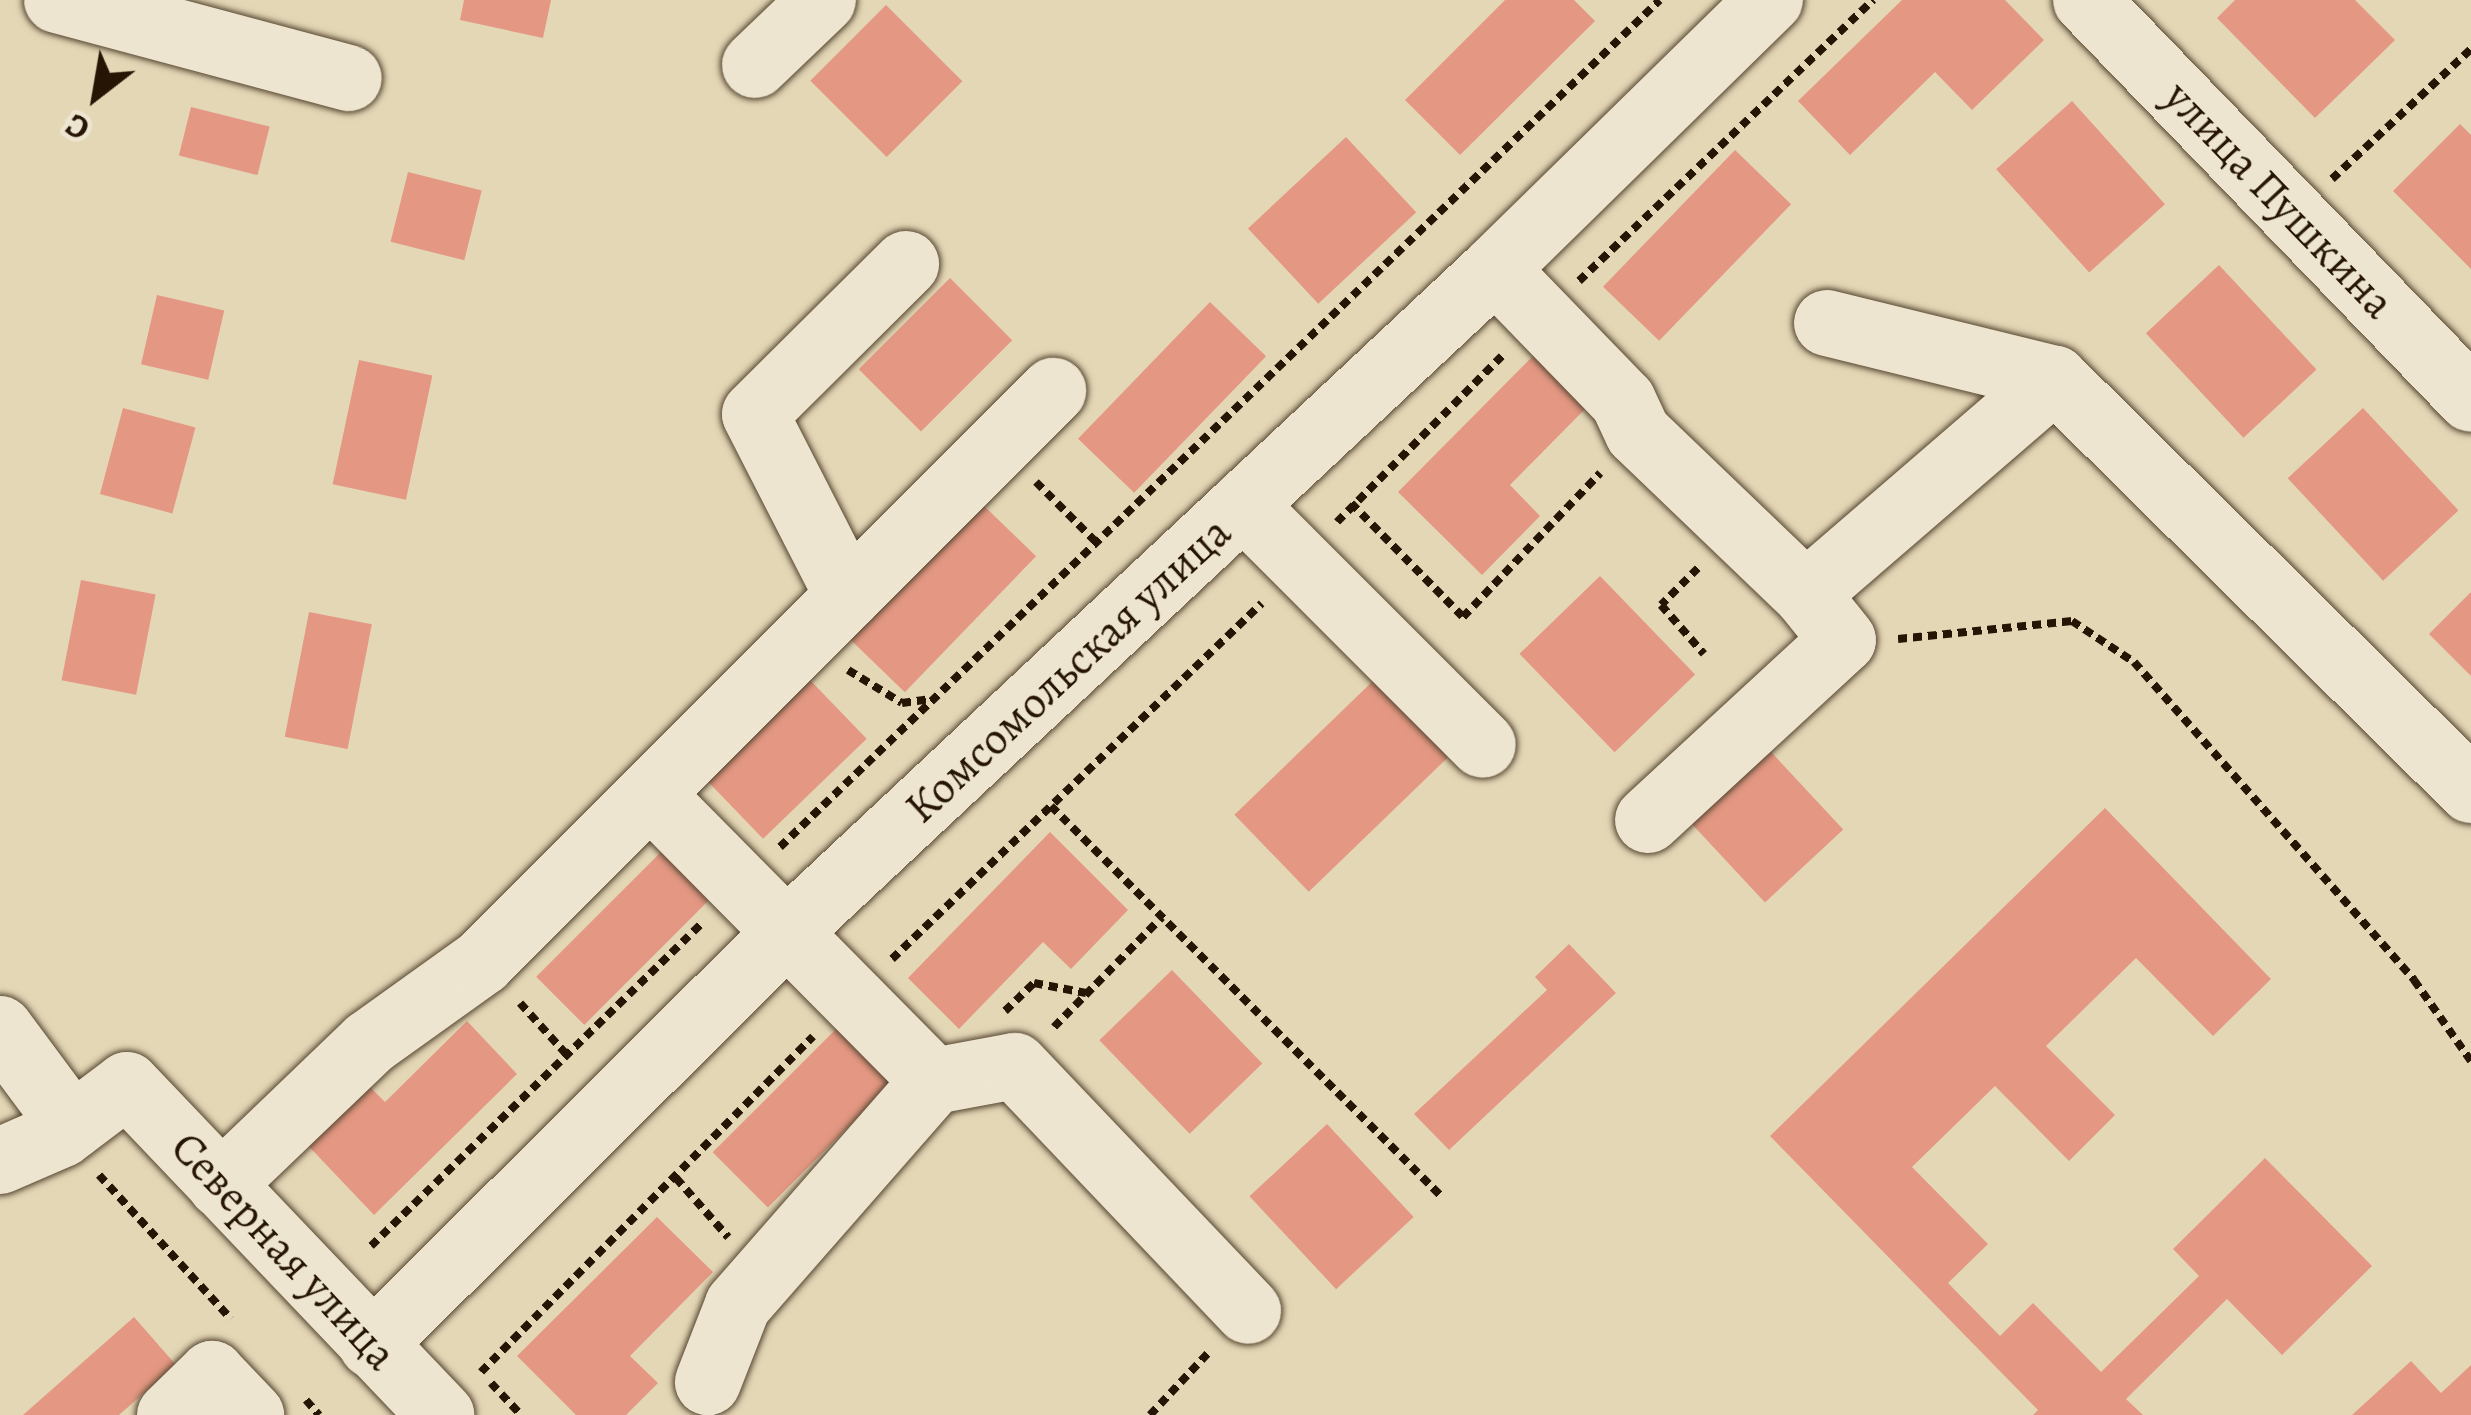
<!DOCTYPE html>
<html>
<head>
<meta charset="utf-8">
<style>
	body { margin:0 }
	#map { position:relative; width:2471px; height:1415px; overflow:hidden; background:#e4d7b6; font-family:Alegreya,serif }
	div>[style] { position:absolute }
	.building>* { inset:0; background:#e49883; transform-origin:0 0 }
	.path>* { height:8px; margin-top:-4px; transform-origin:0; background:repeating-linear-gradient(90deg,#261505 0 9px,transparent 0 15px) }
	.roads { filter:drop-shadow(0 0 3px #564631) drop-shadow(0 0 3px #564631) }
	.minor>* { height:66px; margin:-33px; padding:0 33px; transform-origin:33px; border-radius:33px; background:#ede5d0 }
	span { translate:-50% -50%; white-space:nowrap; text-align:center; line-height:1.15; -webkit-text-stroke:9px #ede5d0; paint-order:stroke }
	.street-label { font-size:45px; color:#261505 }
	.north { position:absolute; left:36px; top:36px; width:120px; height:120px; -webkit-text-stroke:9px #ede5d0; paint-order:stroke; rotate:211deg; font-size:33px; font-weight:700; line-height:48px; text-align:center; color:#261505 }
	.north::after { content:''; display:block; margin:auto; width:42px; height:54px; background:#261505; clip-path:polygon(50% 0,100% 100%,50% 72%,0 100%) }
</style>
</head>
<body>
<div id="map">
	<div class="building">
		<div style="clip-path:polygon(464px 0,551px 0,543px 38px,460px 20px)"></div>
		<div style="clip-path:polygon(1505px 0,1574px 0,1595px 21px,1460px 155px,1405px 100px)"></div>
		<div style="clip-path:polygon(1902px 0,2005px 0,2044px 40px,1972px 110px,1935px 72px,1850px 155px,1798px 101px)"></div>
		<div style="clip-path:polygon(2235px 0,2355px 0,2395px 40px,2315px 118px,2217px 18px)"></div>
		<div style="left:886px;top:5px;width:108px;height:107px;rotate:45deg"></div>
		<div style="left:2072px;top:101px;width:139px;height:102px;rotate:48deg"></div>
		<div style="left:191px;top:107px;width:81px;height:50px;rotate:14deg"></div>
		<div style="clip-path:polygon(2460px 124px,2471px 135px,2471px 269px,2393px 191px)"></div>
		<div style="left:1346px;top:137px;width:103px;height:134px;rotate:47deg"></div>
		<div style="left:1735px;top:150px;width:78px;height:190px;rotate:44deg"></div>
		<div style="left:408px;top:172px;width:76px;height:72px;rotate:14deg"></div>
		<div style="left:2219px;top:265px;width:143px;height:100px;rotate:47deg"></div>
		<div style="left:950px;top:278px;width:88px;height:129px;rotate:45deg"></div>
		<div style="left:157px;top:295px;width:69px;height:71px;rotate:13deg"></div>
		<div style="left:1210px;top:302px;width:78px;height:190px;rotate:44deg"></div>
		<div style="clip-path:polygon(1537px 352px,1590px 404px,1510px 485px,1540px 516px,1482px 575px,1398px 492px)"></div>
		<div style="left:359px;top:360px;width:75px;height:127px;rotate:12deg"></div>
		<div style="left:123px;top:408px;width:75px;height:89px;rotate:15deg"></div>
		<div style="left:2363px;top:408px;width:140px;height:103px;rotate:47deg"></div>
		<div style="left:980px;top:502px;width:78px;height:189px;rotate:44deg"></div>
		<div style="left:1600px;top:576px;width:137px;height:112px;rotate:46deg"></div>
		<div style="left:81px;top:580px;width:76px;height:102px;rotate:11deg"></div>
		<div style="clip-path:polygon(2471px 592px,2471px 676px,2429px 634px)"></div>
		<div style="left:309px;top:612px;width:64px;height:127px;rotate:11deg"></div>
		<div style="left:809px;top:679px;width:83px;height:144px;rotate:46deg"></div>
		<div style="left:1374px;top:680px;width:107px;height:194px;rotate:46deg"></div>
		<div style="left:1758px;top:738px;width:125px;height:107px;rotate:47deg"></div>
		<div style="clip-path:polygon(2105px 808px,2271px 979px,2213px 1036px,2136px 958px,2046px 1046px,2115px 1115px,2069px 1161px,1995px 1086px,1912px 1167px,1988px 1244px,1948px 1283px,2000px 1336px,2033px 1303px,2101px 1372px,2199px 1276px,2173px 1249px,2265px 1158px,2372px 1266px,2282px 1355px,2227px 1299px,2126px 1399px,2143px 1415px,2033px 1415px,2038px 1410px,1770px 1136px)"></div>
		<div style="clip-path:polygon(1050px 832px,1128px 910px,1071px 969px,1043px 942px,959px 1029px,908px 978px)"></div>
		<div style="left:667px;top:846px;width:68px;height:185px;rotate:45deg"></div>
		<div style="clip-path:polygon(1569px 944px,1616px 993px,1449px 1150px,1414px 1114px,1547px 990px,1535px 977px)"></div>
		<div style="left:1172px;top:970px;width:130px;height:101px;rotate:46deg"></div>
		<div style="left:847px;top:1018px;width:78px;height:190px;rotate:45deg"></div>
		<div style="clip-path:polygon(467px 1021px,517px 1074px,374px 1215px,297px 1134px,358px 1075px,385px 1102px)"></div>
		<div style="left:1327px;top:1124px;width:127px;height:106px;rotate:47deg"></div>
		<div style="clip-path:polygon(657px 1217px,713px 1272px,630px 1356px,658px 1383px,626px 1415px,576px 1415px,517px 1356px)"></div>
		<div style="clip-path:polygon(134px 1317px,176px 1365px,119px 1415px,23px 1415px)"></div>
		<div style="clip-path:polygon(2411px 1361px,2441px 1393px,2471px 1365px,2471px 1415px,2352px 1415px)"></div>
	</div>
	<div class="path">
		<div style="left:2332px;top:179px;width:190px;rotate:-43.1deg"></div>
		<div style="left:1579px;top:281px;width:407px;rotate:-43.7deg"></div>
		<div style="left:1036px;top:482px;width:82px;rotate:45deg"></div>
		<div style="left:1351px;top:503px;width:160px;rotate:45.5deg"></div>
		<div style="left:1463px;top:617px;width:199px;rotate:-46.4deg"></div>
		<div style="left:1337px;top:522px;width:237px;rotate:-45.2deg"></div>
		<div style="left:1698px;top:568px;width:52px;rotate:135deg"></div>
		<div style="left:1661px;top:605px;width:65px;rotate:48.7deg"></div>
		<div style="left:1898px;top:639px;width:175px;rotate:-5.9deg"></div>
		<div style="left:2072px;top:621px;width:74px;rotate:33.5deg"></div>
		<div style="left:2134px;top:662px;width:424px;rotate:48.6deg"></div>
		<div style="left:2414px;top:980px;width:99px;rotate:54.9deg"></div>
		<div style="left:848px;top:670px;width:63px;rotate:31.4deg"></div>
		<div style="left:902px;top:703px;width:29px;rotate:-8deg"></div>
		<div style="left:1051px;top:806px;width:550px;rotate:45deg"></div>
		<div style="left:780px;top:847px;width:1221px;rotate:-43.91deg"></div>
		<div style="left:892px;top:959px;width:513px;rotate:-43.9deg"></div>
		<div style="left:520px;top:1003px;width:70px;rotate:47.9deg"></div>
		<div style="left:1005px;top:1011px;width:40px;rotate:-44deg"></div>
		<div style="left:1034px;top:983px;width:53px;rotate:10.9deg"></div>
		<div style="left:1054px;top:1027px;width:154px;rotate:-45.5deg"></div>
		<div style="left:99px;top:1175px;width:195px;rotate:47.5deg"></div>
		<div style="left:676px;top:1178px;width:79px;rotate:48.6deg"></div>
		<div style="left:371px;top:1246px;width:461px;rotate:-44.3deg"></div>
		<div style="left:481px;top:1372px;width:472px;rotate:-45.3deg"></div>
		<div style="left:491px;top:1383px;width:44px;rotate:46.8deg"></div>
		<div style="left:306px;top:1400px;width:20px;rotate:49deg"></div>
		<div style="left:1150px;top:1415px;width:88px;rotate:-46.8deg"></div>
	</div>
	<div class="roads">
		<div class="minor">
			<div style="left:57px;top:0;width:302px;rotate:15deg"></div>
			<div style="left:2086px;top:0;width:554px;rotate:46.02deg"></div>
			<div style="left:755px;top:65px;width:94px;rotate:-43.7deg"></div>
			<div style="left:1495px;top:269px;width:184px;rotate:45.9deg"></div>
			<div style="left:1623px;top:401px;width:35px;rotate:65deg"></div>
			<div style="left:1638px;top:433px;width:233px;rotate:43.8deg"></div>
			<div style="left:1806px;top:594px;width:329px;rotate:-40.8deg"></div>
			<div style="left:1827px;top:323px;width:235px;rotate:13.8deg"></div>
			<div style="left:2055px;top:379px;width:585px;rotate:44.65deg"></div>
			<div style="left:1243px;top:505px;width:339px;rotate:45deg"></div>
			<div style="left:848px;top:596px;width:204px;rotate:-117.1deg"></div>
			<div style="left:755px;top:414px;width:213px;rotate:-44.8deg"></div>
			<div style="left:654px;top:798px;width:398px;rotate:45.3deg"></div>
			<div style="left:934px;top:1081px;width:298px;rotate:131.2deg"></div>
			<div style="left:738px;top:1305px;width:83px;rotate:111.3deg"></div>
			<div style="left:1648px;top:820px;width:265px;rotate:-42.7deg"></div>
			<div style="left:1843px;top:640px;width:59px;rotate:-128.8deg"></div>
			<div style="left:0;top:1029px;width:121px;rotate:53.4deg"></div>
			<div style="left:934px;top:1081px;width:82px;rotate:-10.5deg"></div>
			<div style="left:1015px;top:1066px;width:338px;rotate:46.4deg"></div>
			<div style="left:0;top:1161px;width:68px;rotate:-23.5deg"></div>
			<div style="left:62px;top:1134px;width:81px;rotate:-37deg"></div>
			<div style="left:127px;top:1085px;width:456px;rotate:46.4deg"></div>
			<div style="left:221px;top:1185px;width:205px;rotate:-43.8deg"></div>
			<div style="left:369px;top:1043px;width:139px;rotate:-35.6deg"></div>
			<div style="left:482px;top:962px;width:808px;rotate:-45deg"></div>
			<div style="left:372px;top:1345px;width:588px;rotate:-44.86deg"></div>
			<div style="left:789px;top:930px;width:967px;rotate:-43.11deg"></div>
			<div style="left:1495px;top:269px;width:385px;rotate:-44.4deg"></div>
			<div style="left:170px;top:1415px;width:59px;rotate:-44.3deg"></div>
			<div style="left:212px;top:1374px;width:57px;rotate:46.4deg"></div>
		</div>
	</div>
	<div class="street-label">
		<span style="left:2279px;top:200px;rotate:46deg">улица Пушкина</span>
		<span style="left:1068px;top:670px;rotate:-43deg">Комсомольская улица</span>
		<span style="left:284px;top:1251px;rotate:47deg">Северная улица</span>
	</div>
	<div class="north">С</div>
</div>
</body>
</html>
